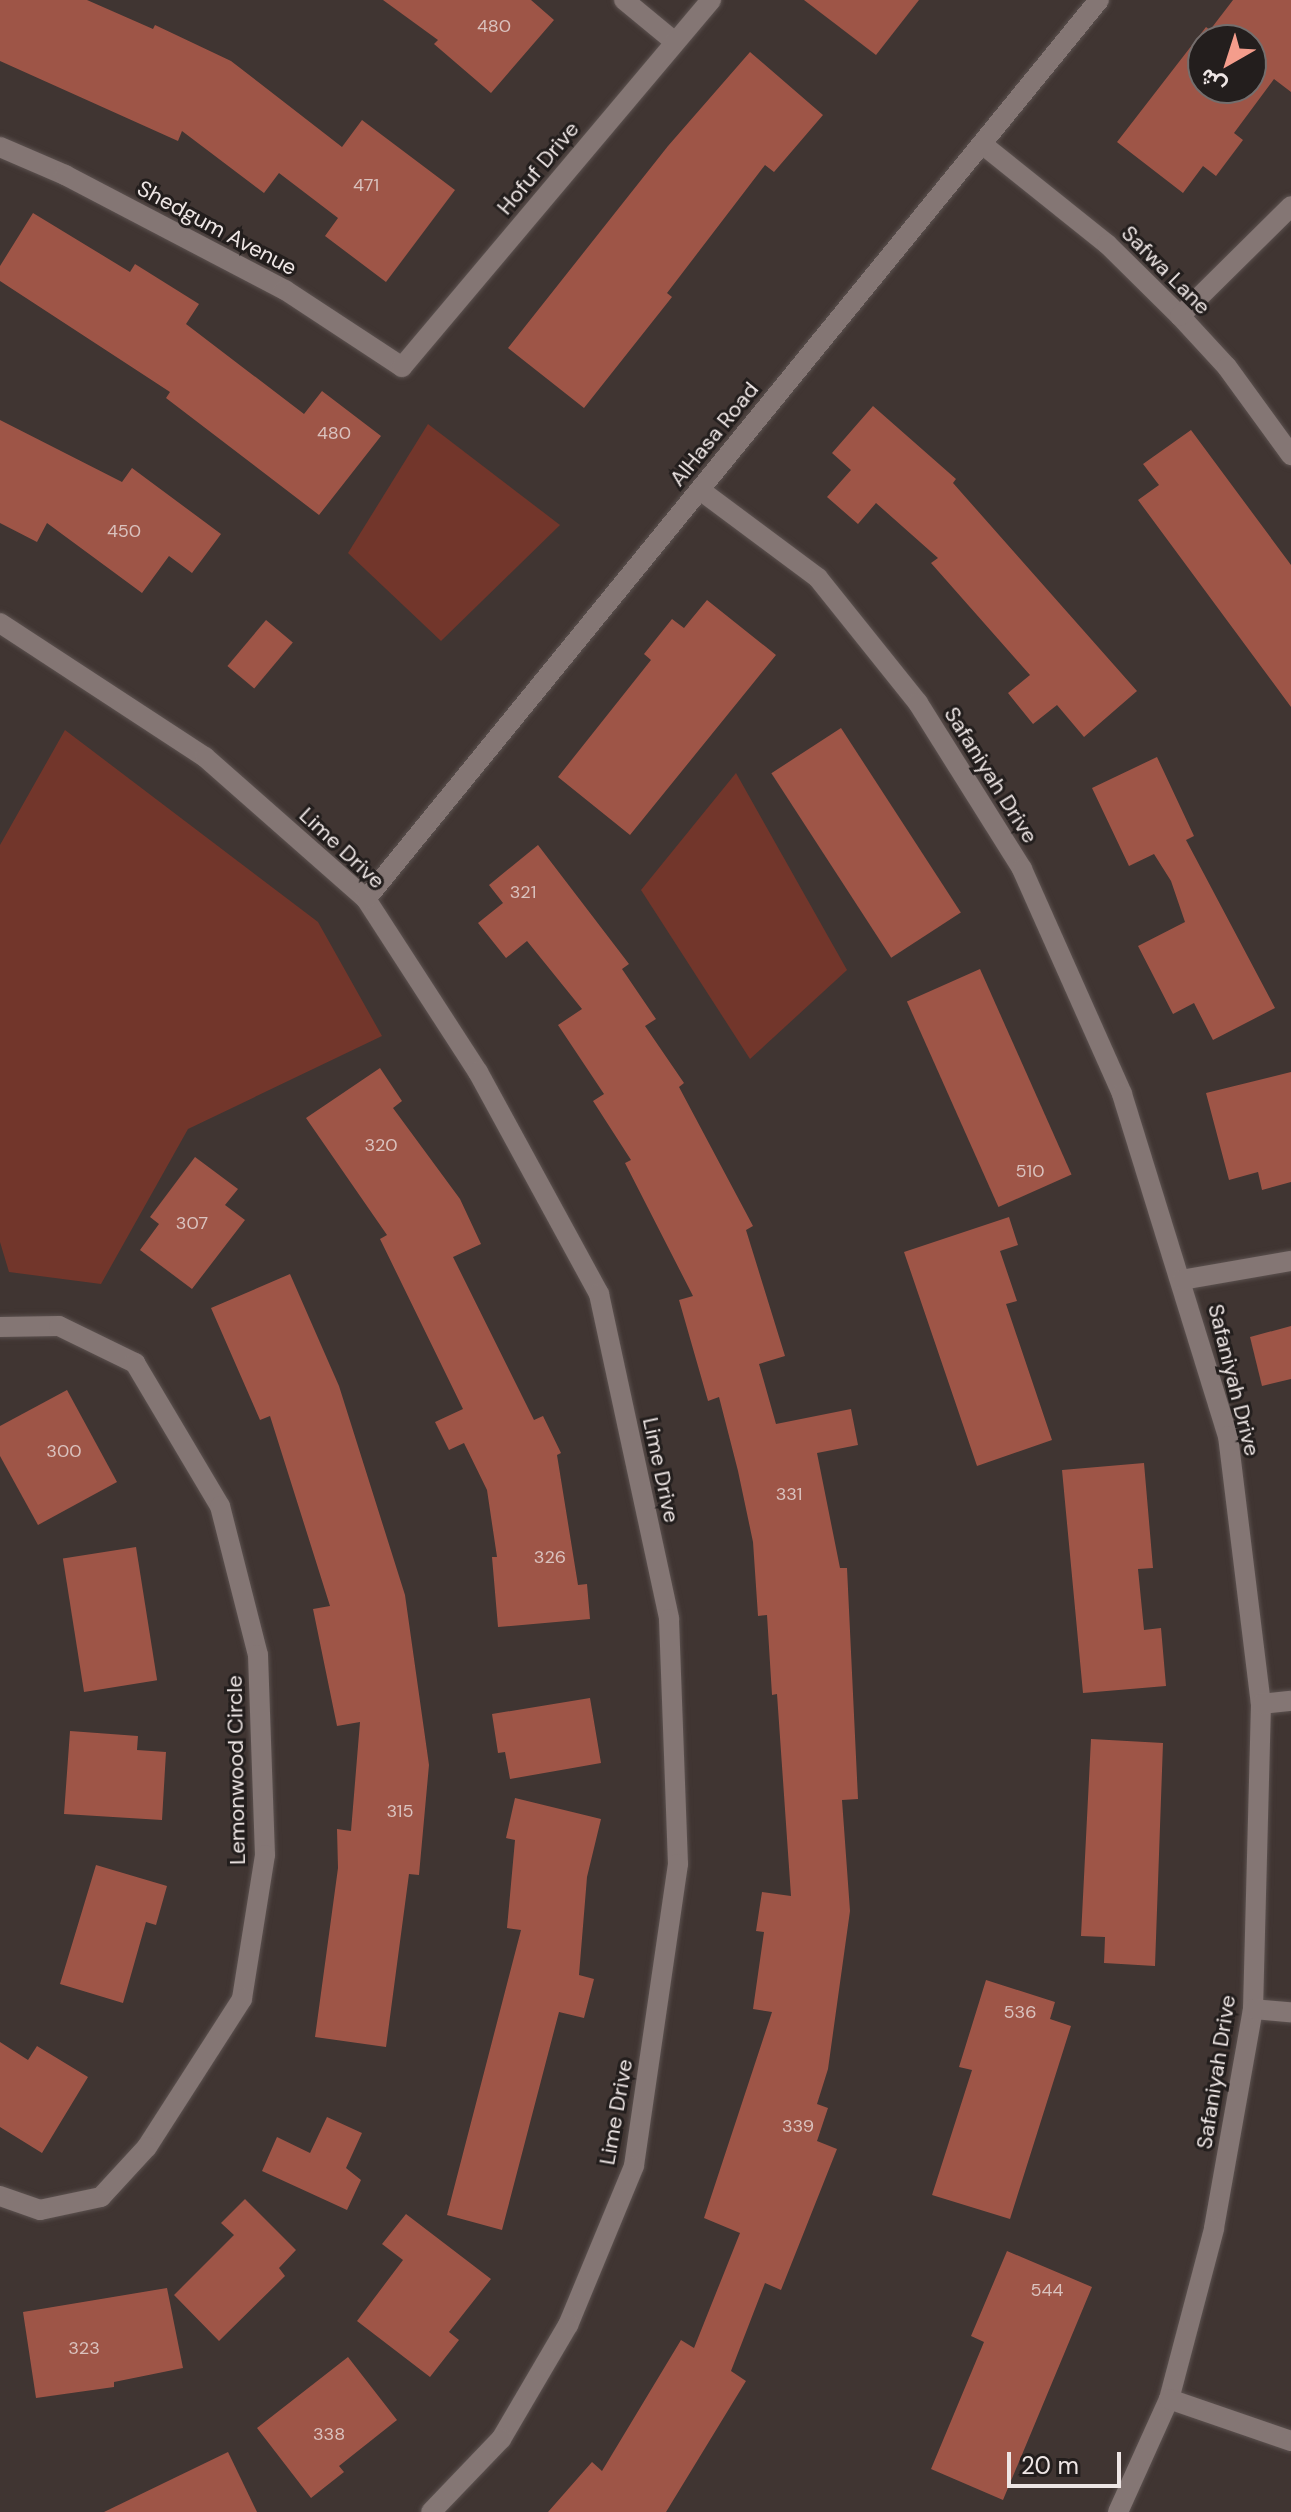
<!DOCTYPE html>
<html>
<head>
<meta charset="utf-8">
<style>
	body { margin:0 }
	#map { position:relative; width:1291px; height:2512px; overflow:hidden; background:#403532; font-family:"DM Sans",Vazirmatn,sans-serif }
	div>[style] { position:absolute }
	.green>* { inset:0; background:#72362b }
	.building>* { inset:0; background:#9e5547; transform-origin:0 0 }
	.roads { filter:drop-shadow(0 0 2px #5b514f) drop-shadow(0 0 2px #5b514f) }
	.minor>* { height:20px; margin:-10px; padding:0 10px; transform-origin:10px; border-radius:10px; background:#847674 }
	.secondary>* { height:20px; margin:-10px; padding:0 10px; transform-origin:10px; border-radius:10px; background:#847674 }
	span { translate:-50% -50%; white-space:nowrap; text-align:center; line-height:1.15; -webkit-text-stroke:6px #231e1d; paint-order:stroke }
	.number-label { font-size:18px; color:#dac2be }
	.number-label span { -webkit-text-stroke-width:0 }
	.street-label { font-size:22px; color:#eee6e5 }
	.north { position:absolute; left:1187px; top:24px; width:80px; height:80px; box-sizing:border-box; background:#231e1d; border:2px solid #746e6d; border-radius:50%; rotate:219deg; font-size:22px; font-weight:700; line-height:32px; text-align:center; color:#eee6e5 }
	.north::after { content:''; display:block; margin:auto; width:28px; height:36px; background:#f49d8c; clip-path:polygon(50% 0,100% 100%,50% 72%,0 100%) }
	.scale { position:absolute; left:1007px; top:2452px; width:114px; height:36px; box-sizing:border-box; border:4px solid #eee6e5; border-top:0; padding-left:10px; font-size:24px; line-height:28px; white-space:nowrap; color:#eee6e5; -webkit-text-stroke:6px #231e1d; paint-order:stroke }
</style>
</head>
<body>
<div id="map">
	<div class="green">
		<div style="clip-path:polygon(428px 424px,560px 525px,441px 641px,348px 553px)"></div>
		<div style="clip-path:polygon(65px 730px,318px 922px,382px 1036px,188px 1129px,101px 1284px,9px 1272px,0 1242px,0 845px)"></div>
		<div style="clip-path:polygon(736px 773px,847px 970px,750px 1059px,641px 890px)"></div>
	</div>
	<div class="building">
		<div style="clip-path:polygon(0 0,87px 0,153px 29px,155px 25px,231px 61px,342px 147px,362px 120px,455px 190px,386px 282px,325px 236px,338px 218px,279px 173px,264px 193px,182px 131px,178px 141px,0 61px)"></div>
		<div style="clip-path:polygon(383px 0,531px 0,554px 20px,491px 93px,434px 44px,438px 40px)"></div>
		<div style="clip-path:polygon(804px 0,919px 0,876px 55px)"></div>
		<div style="clip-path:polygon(evenodd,1233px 0,1291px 0,1291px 92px,1274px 79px,1234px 133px,1243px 140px,1216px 176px,1203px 166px,1183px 193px,1117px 142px,1206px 27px,1210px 30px,1233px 0,1203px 40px,1251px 40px,1251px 88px,1203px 88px,1203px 40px)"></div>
		<div style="clip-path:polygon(750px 52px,823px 115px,774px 172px,765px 165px,667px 293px,672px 297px,584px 408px,508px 348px,668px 146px)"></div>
		<div style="clip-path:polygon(33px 213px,130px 272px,135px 264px,199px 304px,186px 324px,304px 414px,322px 391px,381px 436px,319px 515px,166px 398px,170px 392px,0 281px,0 266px)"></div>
		<div style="clip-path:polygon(873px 406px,956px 479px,953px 483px,1137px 691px,1084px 737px,1057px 705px,1033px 724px,1008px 693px,1030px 675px,931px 563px,938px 558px,876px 503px,858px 524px,827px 497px,851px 470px,832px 453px)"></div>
		<div style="clip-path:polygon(0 420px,122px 482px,132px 468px,221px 534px,192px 573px,169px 556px,142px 593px,47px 523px,37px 542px,0 523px)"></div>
		<div style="clip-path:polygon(1191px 430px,1291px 565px,1291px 707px,1138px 500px,1159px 485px,1143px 464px)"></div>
		<div style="clip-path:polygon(707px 600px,776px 655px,630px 835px,558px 777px,651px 660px,644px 654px,672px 619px,684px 628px)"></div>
		<div style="left:266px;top:620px;width:35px;height:60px;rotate:40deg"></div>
		<div style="left:841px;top:728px;width:220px;height:83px;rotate:57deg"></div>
		<div style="clip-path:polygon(1157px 757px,1194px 836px,1186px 840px,1275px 1008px,1213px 1040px,1194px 1003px,1173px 1014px,1138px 946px,1185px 922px,1171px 881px,1154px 854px,1129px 866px,1092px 788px)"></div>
		<div style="clip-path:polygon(538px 845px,629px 964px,622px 969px,656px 1019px,645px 1026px,684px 1083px,679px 1087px,753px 1226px,746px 1230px,785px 1356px,759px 1364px,776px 1424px,851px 1409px,858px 1445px,817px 1453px,840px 1568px,847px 1568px,858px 1799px,842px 1800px,850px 1911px,828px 2069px,817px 2104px,828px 2108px,817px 2141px,837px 2149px,781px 2290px,765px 2283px,731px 2371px,746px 2381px,666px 2512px,548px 2512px,592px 2462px,602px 2471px,681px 2340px,694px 2348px,740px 2233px,704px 2218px,772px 2012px,753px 2009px,764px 1932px,756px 1931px,762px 1892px,791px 1896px,777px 1694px,772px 1695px,767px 1615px,758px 1616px,753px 1542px,738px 1471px,719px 1397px,708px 1401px,679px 1300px,693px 1296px,625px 1163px,631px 1160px,593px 1101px,604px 1094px,558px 1025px,582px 1009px,527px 941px,506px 958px,478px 923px,503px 903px,489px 885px)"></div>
		<div style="left:980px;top:969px;width:225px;height:80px;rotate:66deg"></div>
		<div style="clip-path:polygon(380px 1068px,402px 1101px,393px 1108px,460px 1199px,481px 1244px,453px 1257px,534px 1420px,543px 1416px,561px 1453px,557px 1455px,578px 1585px,587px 1584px,590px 1619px,498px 1627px,492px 1557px,497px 1557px,487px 1490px,464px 1443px,449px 1450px,435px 1422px,463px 1409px,380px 1239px,387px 1235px,306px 1118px)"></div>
		<div style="clip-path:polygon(1291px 1072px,1291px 1182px,1262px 1190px,1258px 1172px,1229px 1180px,1206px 1093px)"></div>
		<div style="clip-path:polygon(195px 1157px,238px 1189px,225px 1205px,245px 1220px,192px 1289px,140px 1250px,159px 1224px,150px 1217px)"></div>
		<div style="clip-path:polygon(1009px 1217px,1018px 1245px,1000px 1251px,1017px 1301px,1006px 1304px,1052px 1440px,977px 1466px,904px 1252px)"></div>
		<div style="clip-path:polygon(290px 1274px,339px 1386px,405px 1595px,429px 1765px,419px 1875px,409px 1874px,386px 2047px,315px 2037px,338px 1868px,337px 1829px,351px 1831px,360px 1722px,337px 1726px,313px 1609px,330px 1606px,270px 1416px,260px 1420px,211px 1308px)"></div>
		<div style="clip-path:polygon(1291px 1326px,1291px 1379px,1262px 1386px,1250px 1337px)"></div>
		<div style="clip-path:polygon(67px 1390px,117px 1482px,38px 1525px,0 1456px,0 1426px)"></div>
		<div style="clip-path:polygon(1144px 1463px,1153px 1568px,1138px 1569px,1144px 1630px,1161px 1628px,1166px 1686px,1083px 1693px,1062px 1470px)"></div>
		<div style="left:136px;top:1547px;width:135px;height:74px;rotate:81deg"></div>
		<div style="clip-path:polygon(590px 1698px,601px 1763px,510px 1779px,505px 1752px,498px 1753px,492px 1714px)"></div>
		<div style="clip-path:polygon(70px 1731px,138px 1736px,137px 1750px,166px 1752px,162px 1820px,64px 1814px)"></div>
		<div style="clip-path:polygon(1091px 1739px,1163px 1743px,1155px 1966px,1104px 1963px,1105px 1937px,1081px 1936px)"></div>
		<div style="clip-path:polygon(515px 1798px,601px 1819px,587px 1877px,579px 1975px,594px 1979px,584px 2018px,559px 2012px,502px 2230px,447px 2215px,521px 1930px,507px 1928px,515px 1840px,506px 1838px)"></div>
		<div style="clip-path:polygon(96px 1865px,167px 1886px,156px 1925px,146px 1922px,123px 2003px,60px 1984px)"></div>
		<div style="clip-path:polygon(986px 1980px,1055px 2002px,1050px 2019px,1071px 2026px,1010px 2219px,932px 2195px,972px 2070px,959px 2067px)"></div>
		<div style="clip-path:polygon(0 2042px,28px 2060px,37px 2046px,88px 2077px,42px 2153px,0 2127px)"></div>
		<div style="clip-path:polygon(327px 2117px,362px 2133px,346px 2168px,361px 2180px,347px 2210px,262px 2171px,277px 2137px,310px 2153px)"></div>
		<div style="clip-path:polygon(245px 2199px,296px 2250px,279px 2268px,285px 2276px,219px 2341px,174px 2295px,234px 2235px,221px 2223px)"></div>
		<div style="clip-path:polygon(406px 2214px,491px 2279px,449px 2332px,459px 2340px,430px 2377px,357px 2321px,403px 2260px,382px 2244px)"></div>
		<div style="clip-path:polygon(1007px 2251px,1092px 2287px,1003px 2500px,931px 2469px,984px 2342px,971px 2336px)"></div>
		<div style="clip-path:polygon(167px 2288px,183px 2368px,114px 2382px,114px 2387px,36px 2398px,23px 2312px)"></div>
		<div style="clip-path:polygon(348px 2357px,397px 2420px,339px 2466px,344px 2472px,311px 2498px,257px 2428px)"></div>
		<div style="clip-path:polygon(228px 2452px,257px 2512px,104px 2512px)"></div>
	</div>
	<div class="roads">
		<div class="minor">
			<div style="left:624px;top:0;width:66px;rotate:39.5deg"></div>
			<div style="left:982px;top:144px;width:160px;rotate:38.7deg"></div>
			<div style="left:1107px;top:244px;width:103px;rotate:44.6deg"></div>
			<div style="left:1180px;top:316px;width:69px;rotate:47.3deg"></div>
			<div style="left:1227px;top:367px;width:109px;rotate:54deg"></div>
			<div style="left:0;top:147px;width:71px;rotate:23.3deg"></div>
			<div style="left:65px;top:175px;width:248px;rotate:27.6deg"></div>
			<div style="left:285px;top:290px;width:140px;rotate:33.3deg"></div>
			<div style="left:402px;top:367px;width:480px;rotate:-49.9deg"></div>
			<div style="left:1180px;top:316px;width:156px;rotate:-44.7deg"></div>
			<div style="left:700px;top:490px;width:147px;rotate:36.7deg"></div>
			<div style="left:818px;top:578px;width:160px;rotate:51.3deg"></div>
			<div style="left:918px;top:703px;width:196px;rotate:57.9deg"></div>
			<div style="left:1022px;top:869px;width:246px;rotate:66deg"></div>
			<div style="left:1122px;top:1094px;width:358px;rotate:72.8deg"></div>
			<div style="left:1228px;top:1436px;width:270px;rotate:83deg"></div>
			<div style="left:1261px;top:1704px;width:305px;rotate:91.5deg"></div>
			<div style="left:1253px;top:2009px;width:223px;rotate:100.1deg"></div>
			<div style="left:1214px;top:2229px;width:176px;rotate:104.8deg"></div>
			<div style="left:1169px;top:2399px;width:124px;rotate:114.3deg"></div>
			<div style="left:0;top:623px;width:245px;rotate:33.2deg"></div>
			<div style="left:205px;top:757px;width:215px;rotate:41.4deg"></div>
			<div style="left:366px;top:899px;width:206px;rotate:57.1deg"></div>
			<div style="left:478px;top:1072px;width:253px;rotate:61.4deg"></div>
			<div style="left:599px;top:1294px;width:332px;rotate:77.8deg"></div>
			<div style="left:669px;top:1619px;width:245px;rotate:87.9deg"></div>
			<div style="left:678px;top:1864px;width:305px;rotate:98.3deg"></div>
			<div style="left:634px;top:2166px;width:172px;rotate:112.5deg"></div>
			<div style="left:568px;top:2325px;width:132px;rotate:120.4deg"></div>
			<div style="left:501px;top:2439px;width:101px;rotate:133.8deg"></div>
			<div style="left:1182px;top:1280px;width:111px;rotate:-9.9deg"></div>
			<div style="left:0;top:1327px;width:59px;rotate:-1deg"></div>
			<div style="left:59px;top:1326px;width:85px;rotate:26deg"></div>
			<div style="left:135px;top:1363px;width:166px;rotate:59.3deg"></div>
			<div style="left:220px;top:1506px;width:154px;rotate:75.7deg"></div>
			<div style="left:258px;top:1655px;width:200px;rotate:88deg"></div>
			<div style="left:265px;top:1855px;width:146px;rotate:99.1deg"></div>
			<div style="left:242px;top:1999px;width:176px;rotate:122.7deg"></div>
			<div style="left:147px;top:2147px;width:68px;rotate:132.6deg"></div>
			<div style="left:101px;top:2197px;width:62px;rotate:168deg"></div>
			<div style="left:40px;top:2210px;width:42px;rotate:-160.7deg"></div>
			<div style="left:1261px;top:1704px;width:30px;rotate:-6deg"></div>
			<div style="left:1253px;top:2009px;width:38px;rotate:5deg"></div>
			<div style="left:1169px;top:2399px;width:129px;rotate:19deg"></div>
		</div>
		<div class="secondary">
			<div style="left:366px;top:899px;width:1160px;rotate:-50.81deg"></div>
		</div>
	</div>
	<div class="number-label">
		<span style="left:494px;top:26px">480</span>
		<span style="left:366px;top:185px">471</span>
		<span style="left:334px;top:433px">480</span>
		<span style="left:124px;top:531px">450</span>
		<span style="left:523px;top:892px">321</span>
		<span style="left:381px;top:1145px">320</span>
		<span style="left:1030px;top:1171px">510</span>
		<span style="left:192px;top:1223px">307</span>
		<span style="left:64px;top:1451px">300</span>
		<span style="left:789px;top:1494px">331</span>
		<span style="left:550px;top:1557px">326</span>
		<span style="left:400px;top:1811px">315</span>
		<span style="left:1020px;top:2012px">536</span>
		<span style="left:798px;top:2126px">339</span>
		<span style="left:1047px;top:2290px">544</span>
		<span style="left:84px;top:2348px">323</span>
		<span style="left:329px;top:2434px">338</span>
	</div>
	<div class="street-label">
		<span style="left:538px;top:168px;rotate:-50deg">Hofuf Drive</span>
		<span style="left:217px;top:228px;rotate:28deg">Shedgum Avenue</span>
		<span style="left:1166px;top:270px;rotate:45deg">Safwa Lane</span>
		<span style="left:714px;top:434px;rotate:-51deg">AlHasa Road</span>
		<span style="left:991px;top:775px;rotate:58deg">Safaniyah Drive</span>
		<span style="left:342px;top:848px;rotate:43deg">Lime Drive</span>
		<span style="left:1234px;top:1380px;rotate:76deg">Safaniyah Drive</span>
		<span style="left:661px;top:1470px;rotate:78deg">Lime Drive</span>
		<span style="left:236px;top:1770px;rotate:-91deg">Lemonwood Circle</span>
		<span style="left:1216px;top:2072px;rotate:-81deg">Safaniyah Drive</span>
		<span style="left:616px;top:2112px;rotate:-80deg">Lime Drive</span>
	</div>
	<div class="north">ش</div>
	<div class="scale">20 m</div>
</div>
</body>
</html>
